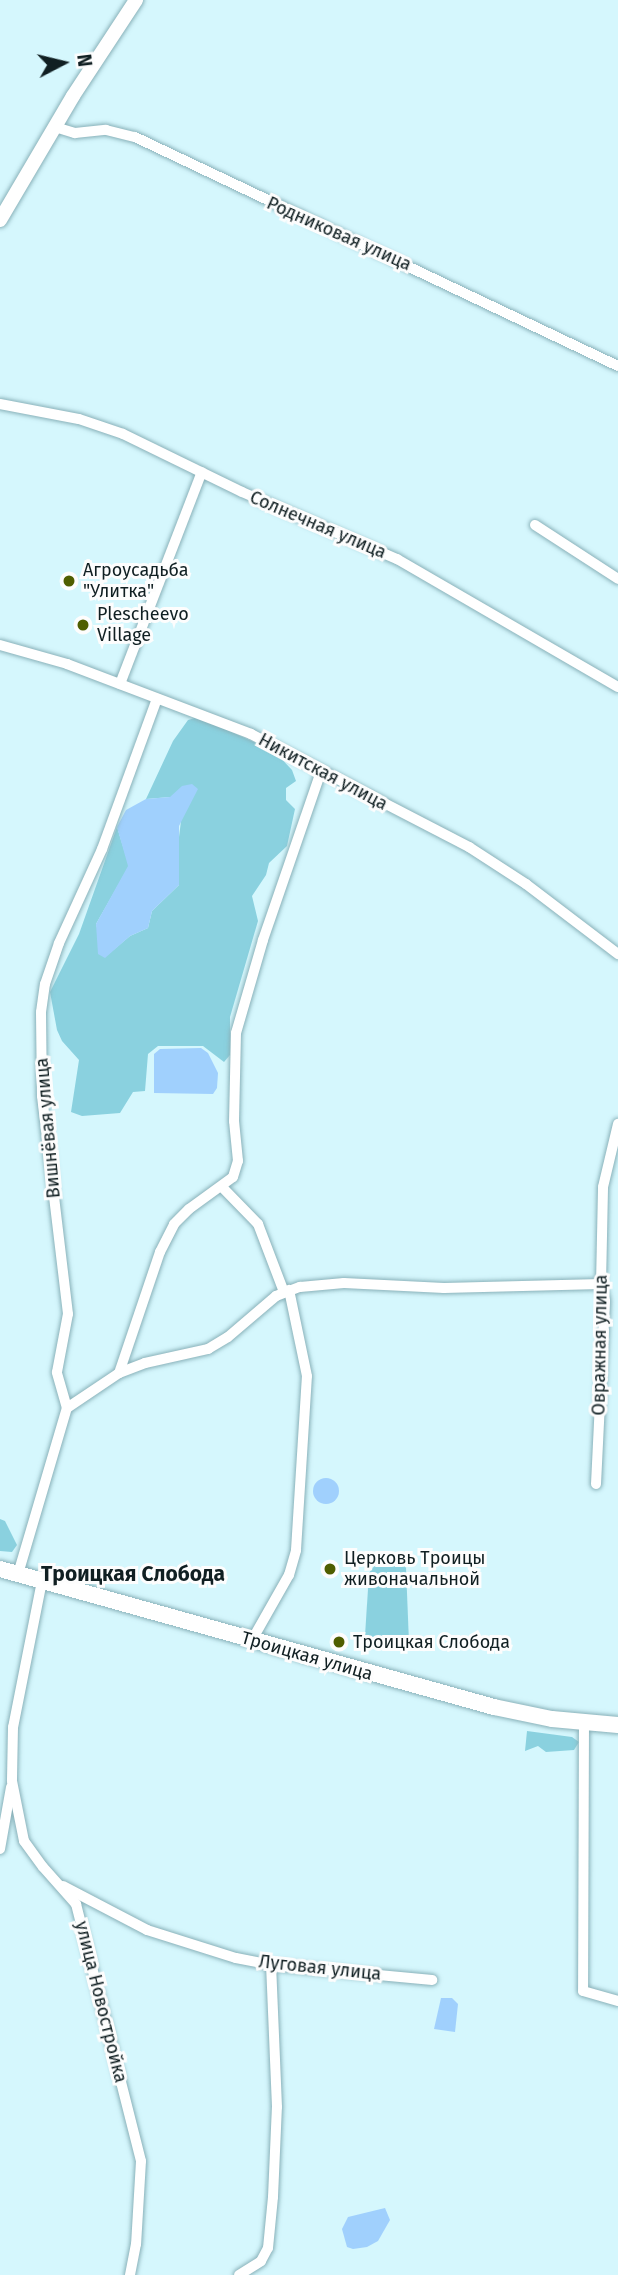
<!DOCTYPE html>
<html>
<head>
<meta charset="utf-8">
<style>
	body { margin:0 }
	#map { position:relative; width:618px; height:2275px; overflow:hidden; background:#d5f7fd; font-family:"Fira Sans",sans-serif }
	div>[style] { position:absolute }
	.green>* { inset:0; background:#8ad1df }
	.water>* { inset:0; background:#a0d0fd }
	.round { border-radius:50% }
	.roads { filter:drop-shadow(0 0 2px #89b1b9) drop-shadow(0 0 2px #89b1b9) }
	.street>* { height:10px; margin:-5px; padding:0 5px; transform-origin:5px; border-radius:5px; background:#fff }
	.secondary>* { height:14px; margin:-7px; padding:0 7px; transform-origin:7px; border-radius:7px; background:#fff }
	.primary>* { height:16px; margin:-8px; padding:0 8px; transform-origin:8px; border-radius:8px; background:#fff }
	.dots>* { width:19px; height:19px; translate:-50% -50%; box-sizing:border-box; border:4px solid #fdfdfd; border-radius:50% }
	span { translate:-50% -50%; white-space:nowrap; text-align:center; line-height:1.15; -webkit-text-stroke:6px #fdfdfd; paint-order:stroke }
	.street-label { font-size:18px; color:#101f22 }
	.poi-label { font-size:18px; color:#101f22 }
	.left { translate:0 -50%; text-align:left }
	.quarter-label { font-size:21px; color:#101f22; font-weight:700 }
	.north { position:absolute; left:28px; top:28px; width:70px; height:70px; -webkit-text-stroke:5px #fdfdfd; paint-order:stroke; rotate:83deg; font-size:19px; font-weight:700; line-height:28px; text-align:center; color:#101f22 }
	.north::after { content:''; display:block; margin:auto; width:24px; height:32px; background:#101f22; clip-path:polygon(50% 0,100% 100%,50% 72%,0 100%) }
</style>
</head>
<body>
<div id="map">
	<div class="green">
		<div style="clip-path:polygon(198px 717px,274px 751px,292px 770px,296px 781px,286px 788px,286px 800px,295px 809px,287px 846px,269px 863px,266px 875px,252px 896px,258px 921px,230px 1017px,230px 1055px,224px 1062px,203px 1046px,158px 1046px,148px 1054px,145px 1091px,133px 1092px,120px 1113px,82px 1116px,71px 1112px,79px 1060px,62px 1041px,57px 1030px,50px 992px,79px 934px,117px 827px,129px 866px,96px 924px,105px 957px,130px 936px,148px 928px,152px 911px,179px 885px,177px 853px,181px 821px,170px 797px,146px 799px,173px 741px,188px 720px)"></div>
		<div style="clip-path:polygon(0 1519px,5px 1521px,17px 1545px,12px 1552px,0 1551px)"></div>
		<div style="clip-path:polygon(397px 1554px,406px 1568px,409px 1643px,396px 1649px,365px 1636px,369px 1573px,378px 1561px)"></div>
		<div style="clip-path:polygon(527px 1731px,572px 1737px,579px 1742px,574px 1750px,546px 1752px,538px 1746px,525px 1751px)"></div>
	</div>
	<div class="water">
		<div style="clip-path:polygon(192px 784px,198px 789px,179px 826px,179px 885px,152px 911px,148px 928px,130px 936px,105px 958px,98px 954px,96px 924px,128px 866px,117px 827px,126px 810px,146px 799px,170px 797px,182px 786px)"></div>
		<div style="clip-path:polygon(201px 1048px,208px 1053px,218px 1073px,217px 1088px,213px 1094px,154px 1093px,154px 1054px,160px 1049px)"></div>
		<div class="round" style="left:313px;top:1478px;width:26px;height:26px"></div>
		<div style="clip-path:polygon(441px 1998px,452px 1998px,458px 2004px,455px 2032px,434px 2029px)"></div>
		<div style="clip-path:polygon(385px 2208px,390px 2220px,378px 2241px,367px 2247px,353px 2249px,347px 2247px,342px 2229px,348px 2217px)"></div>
	</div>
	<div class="roads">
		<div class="street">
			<div style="left:55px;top:127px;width:21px;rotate:17deg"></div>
			<div style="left:75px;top:133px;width:31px;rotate:-6deg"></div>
			<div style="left:106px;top:130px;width:30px;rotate:14deg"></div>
			<div style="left:135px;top:137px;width:535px;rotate:25.37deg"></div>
			<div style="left:0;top:404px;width:80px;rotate:10.8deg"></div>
			<div style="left:79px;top:419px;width:46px;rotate:18.8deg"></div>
			<div style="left:123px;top:434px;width:132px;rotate:26deg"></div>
			<div style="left:242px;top:492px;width:169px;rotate:23.4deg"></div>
			<div style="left:397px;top:559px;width:255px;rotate:30.1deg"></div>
			<div style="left:535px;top:525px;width:99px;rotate:33deg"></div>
			<div style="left:0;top:645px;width:70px;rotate:15.8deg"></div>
			<div style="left:67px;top:664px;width:197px;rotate:20.8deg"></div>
			<div style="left:251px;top:734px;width:246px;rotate:27.4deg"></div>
			<div style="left:469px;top:847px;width:68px;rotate:33deg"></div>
			<div style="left:526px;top:884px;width:116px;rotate:37.3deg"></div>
			<div style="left:120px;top:684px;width:227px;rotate:-68.9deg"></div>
			<div style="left:222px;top:1187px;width:52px;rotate:45.8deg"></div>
			<div style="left:258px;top:1224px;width:73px;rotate:69.1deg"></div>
			<div style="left:119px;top:1373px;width:128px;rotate:-71.3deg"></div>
			<div style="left:160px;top:1252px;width:31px;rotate:-63deg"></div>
			<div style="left:174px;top:1224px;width:21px;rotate:-45deg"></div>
			<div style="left:189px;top:1209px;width:54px;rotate:-36deg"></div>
			<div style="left:233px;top:1177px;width:17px;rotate:-73deg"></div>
			<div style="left:238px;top:1161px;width:40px;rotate:-95.7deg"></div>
			<div style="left:234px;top:1121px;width:88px;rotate:-88.7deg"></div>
			<div style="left:236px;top:1033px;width:97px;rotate:-73.8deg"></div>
			<div style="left:263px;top:940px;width:178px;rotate:-71deg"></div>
			<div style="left:67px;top:1408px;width:37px;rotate:-106deg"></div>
			<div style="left:57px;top:1372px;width:59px;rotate:-79.3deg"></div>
			<div style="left:68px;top:1314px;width:220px;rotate:-96.8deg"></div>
			<div style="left:42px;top:1096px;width:84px;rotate:-90.7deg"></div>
			<div style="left:41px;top:1012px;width:28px;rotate:-82deg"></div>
			<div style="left:45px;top:984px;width:43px;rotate:-71.1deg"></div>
			<div style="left:59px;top:943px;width:103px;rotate:-65.4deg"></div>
			<div style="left:102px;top:849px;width:160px;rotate:-69.9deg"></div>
			<div style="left:596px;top:1484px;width:183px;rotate:-87.2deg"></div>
			<div style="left:605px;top:1301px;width:17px;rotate:-103deg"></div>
			<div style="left:601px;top:1284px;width:97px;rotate:-88.8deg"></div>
			<div style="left:603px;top:1187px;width:65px;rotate:-76.6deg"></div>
			<div style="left:18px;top:1574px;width:173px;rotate:-73.6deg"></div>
			<div style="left:67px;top:1408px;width:63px;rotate:-33.9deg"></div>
			<div style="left:119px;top:1373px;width:28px;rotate:-21deg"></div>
			<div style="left:145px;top:1363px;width:65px;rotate:-12.5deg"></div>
			<div style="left:208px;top:1349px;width:23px;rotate:-31deg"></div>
			<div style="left:228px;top:1337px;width:63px;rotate:-40.5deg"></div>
			<div style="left:276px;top:1296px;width:26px;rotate:-21deg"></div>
			<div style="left:300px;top:1287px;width:44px;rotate:-5.2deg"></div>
			<div style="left:344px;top:1283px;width:100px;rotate:2.9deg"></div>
			<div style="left:444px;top:1288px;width:157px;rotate:-1.5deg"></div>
			<div style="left:42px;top:1581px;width:149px;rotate:101.2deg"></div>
			<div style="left:13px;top:1727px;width:54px;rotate:91.1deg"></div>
			<div style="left:12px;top:1781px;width:61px;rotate:78.7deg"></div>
			<div style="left:24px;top:1841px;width:32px;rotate:54deg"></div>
			<div style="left:43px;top:1867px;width:50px;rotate:48.3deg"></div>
			<div style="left:76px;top:1904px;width:265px;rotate:75.8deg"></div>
			<div style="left:141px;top:2161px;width:83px;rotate:93.4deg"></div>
			<div style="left:136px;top:2244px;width:32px;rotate:101deg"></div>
			<div style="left:252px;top:1640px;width:75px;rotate:-60.4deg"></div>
			<div style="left:289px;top:1575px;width:26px;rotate:-74deg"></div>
			<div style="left:296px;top:1550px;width:174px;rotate:-86.4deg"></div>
			<div style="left:307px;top:1376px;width:88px;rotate:-101.8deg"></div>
			<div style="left:584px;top:1722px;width:269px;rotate:90.2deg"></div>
			<div style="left:583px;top:1991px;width:36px;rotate:16deg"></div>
			<div style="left:0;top:1849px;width:63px;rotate:-79.9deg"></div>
			<div style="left:63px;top:1886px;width:95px;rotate:27.6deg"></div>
			<div style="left:147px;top:1930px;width:93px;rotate:17.5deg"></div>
			<div style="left:236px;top:1958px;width:36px;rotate:11deg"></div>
			<div style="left:271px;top:1965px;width:162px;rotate:5.3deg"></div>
			<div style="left:239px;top:2275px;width:26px;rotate:-32deg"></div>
			<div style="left:261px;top:2261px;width:15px;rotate:-62deg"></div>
			<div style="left:268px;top:2248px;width:51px;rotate:-84.4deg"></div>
			<div style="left:273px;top:2197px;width:90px;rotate:-87.5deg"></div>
			<div style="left:277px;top:2107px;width:142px;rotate:-92.4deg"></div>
		</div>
		<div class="secondary">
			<div style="left:0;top:220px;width:144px;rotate:-59.5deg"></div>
			<div style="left:73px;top:96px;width:115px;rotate:-56.7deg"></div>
		</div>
		<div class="primary">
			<div style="left:0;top:1569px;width:513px;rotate:15.61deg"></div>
			<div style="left:494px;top:1707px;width:59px;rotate:11.7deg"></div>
			<div style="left:552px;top:1719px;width:66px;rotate:5.2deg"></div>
		</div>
	</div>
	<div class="dots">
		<div style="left:69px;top:581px;background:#4f5e00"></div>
		<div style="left:83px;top:625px;background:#4f5e00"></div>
		<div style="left:330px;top:1569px;background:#4f5e00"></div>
		<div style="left:339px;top:1642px;background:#4f5e00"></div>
	</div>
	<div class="street-label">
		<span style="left:339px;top:234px;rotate:24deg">Родниковая улица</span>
		<span style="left:318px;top:525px;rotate:23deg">Солнечная улица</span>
		<span style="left:323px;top:772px;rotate:28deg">Никитская улица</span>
		<span style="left:48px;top:1128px;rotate:-95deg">Вишнёвая улица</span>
		<span style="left:600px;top:1345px;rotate:-89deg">Овражная улица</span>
		<span style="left:307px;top:1656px;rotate:16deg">Троицкая улица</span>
		<span style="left:320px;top:1968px;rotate:6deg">Луговая улица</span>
		<span style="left:101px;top:2002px;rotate:76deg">улица Новостройка</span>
	</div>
	<div class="poi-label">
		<span class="left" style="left:83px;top:581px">Агроусадьба<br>"Улитка"</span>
		<span class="left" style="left:97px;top:625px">Plescheevo<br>Village</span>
		<span class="left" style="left:344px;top:1569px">Церковь Троицы<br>живоначальной</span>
		<span class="left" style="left:353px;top:1642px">Троицкая Слобода</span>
	</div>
	<div class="quarter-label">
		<span style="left:133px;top:1574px">Троицкая Слобода</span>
	</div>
	<div class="north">N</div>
</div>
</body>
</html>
